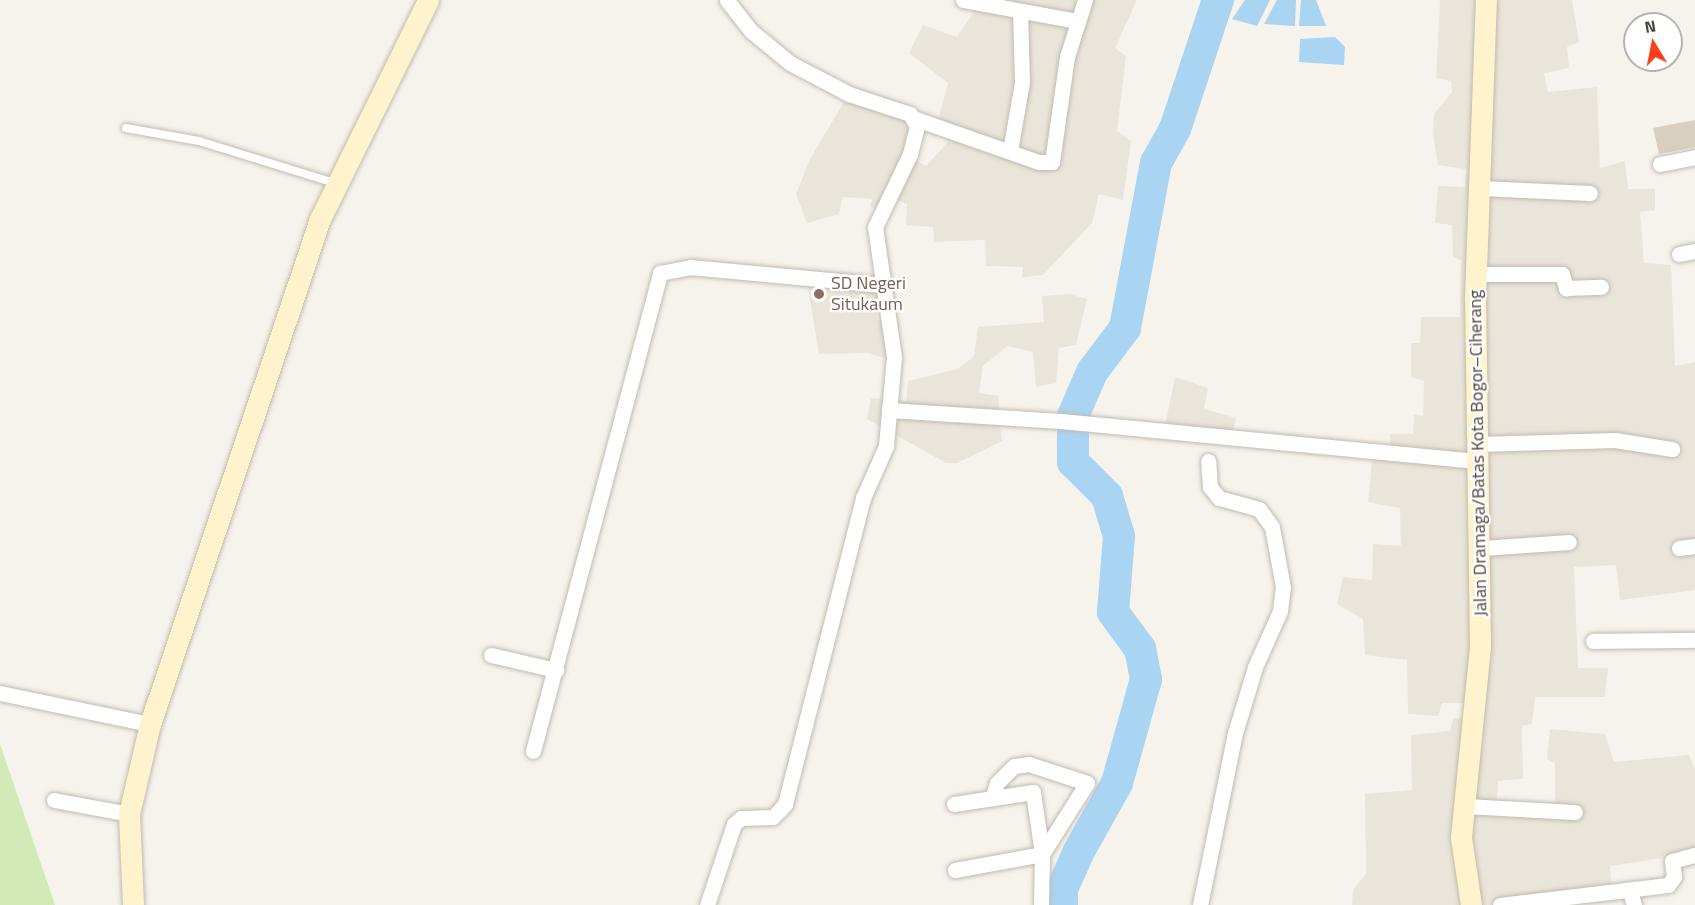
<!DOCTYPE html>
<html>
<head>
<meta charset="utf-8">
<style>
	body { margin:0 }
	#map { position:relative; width:1695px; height:905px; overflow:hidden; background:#f6f3ec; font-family:"Titillium Web",sans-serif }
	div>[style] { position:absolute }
	.residential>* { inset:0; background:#eae5da }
	.green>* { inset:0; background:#d2eab5 }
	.water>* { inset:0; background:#a9d4f2 }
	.river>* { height:32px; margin:-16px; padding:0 16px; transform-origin:16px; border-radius:16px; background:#a9d4f2 }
	.building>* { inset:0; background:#d8cfc1 }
	.roads { filter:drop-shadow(0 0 2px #c2bbae) drop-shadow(0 0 2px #c2bbae) }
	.lane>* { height:8px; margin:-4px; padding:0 4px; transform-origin:4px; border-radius:4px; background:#fff }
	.street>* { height:15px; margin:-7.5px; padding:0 7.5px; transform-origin:7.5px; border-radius:7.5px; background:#fff }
	.secondary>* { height:21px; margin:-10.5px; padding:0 10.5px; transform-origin:10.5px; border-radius:10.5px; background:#fff3cd }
	.dots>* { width:16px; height:16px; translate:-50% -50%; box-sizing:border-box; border:3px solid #fff; border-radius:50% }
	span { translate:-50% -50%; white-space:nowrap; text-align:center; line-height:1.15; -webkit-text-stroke:4.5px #fff; paint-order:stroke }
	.education-label { font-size:18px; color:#785e54 }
	.left { translate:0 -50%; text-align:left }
	.street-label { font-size:18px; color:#4b4439 }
	.north { position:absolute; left:1623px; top:12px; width:60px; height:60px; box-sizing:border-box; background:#fff; border:2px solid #b7b4b0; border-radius:50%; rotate:350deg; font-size:16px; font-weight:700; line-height:24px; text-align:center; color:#4b4439 }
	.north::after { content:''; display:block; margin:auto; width:21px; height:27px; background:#fc3f1d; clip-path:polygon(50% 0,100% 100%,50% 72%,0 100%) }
</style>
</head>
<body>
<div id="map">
	<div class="residential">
		<div style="clip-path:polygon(968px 0,1137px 0,1115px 48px,1126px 56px,1117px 131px,1131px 141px,1123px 200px,1099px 194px,1092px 223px,1043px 275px,1022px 277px,1023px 267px,986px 266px,985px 240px,934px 242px,933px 227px,906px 225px,907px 204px,894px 199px,886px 208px,870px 207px,872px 199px,843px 197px,839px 214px,807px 223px,796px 194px,810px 159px,847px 97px,910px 120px,915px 160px,926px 166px,957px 132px,939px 117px,948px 83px,909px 53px,923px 25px,957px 37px,978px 6px)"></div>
		<div style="clip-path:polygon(1440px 0,1572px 0,1579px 42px,1567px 47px,1569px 68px,1544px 73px,1548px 92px,1597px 87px,1600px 168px,1625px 161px,1628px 189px,1655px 189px,1655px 210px,1640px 212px,1644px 263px,1671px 265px,1675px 366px,1695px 362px,1695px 590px,1620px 600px,1616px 565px,1574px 567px,1578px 668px,1608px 668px,1605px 697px,1535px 697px,1532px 724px,1522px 726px,1523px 779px,1498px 781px,1497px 805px,1555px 807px,1555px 763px,1547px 759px,1550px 729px,1605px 734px,1614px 762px,1689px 755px,1695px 769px,1695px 853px,1610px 866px,1612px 896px,1556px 905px,1352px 905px,1353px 890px,1366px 874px,1365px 794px,1412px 790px,1411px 735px,1450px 731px,1453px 718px,1475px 719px,1477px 703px,1442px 703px,1438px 716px,1408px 714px,1407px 660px,1365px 655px,1363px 619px,1337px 604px,1343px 577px,1372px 580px,1373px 544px,1401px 546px,1400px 508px,1368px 502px,1372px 461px,1390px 458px,1390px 434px,1413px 434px,1414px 415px,1423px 416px,1424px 381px,1411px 377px,1411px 343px,1420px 343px,1421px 317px,1460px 317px,1461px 260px,1453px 257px,1452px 225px,1435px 223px,1438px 186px,1465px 187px,1466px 169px,1438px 165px,1433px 134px,1434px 114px,1452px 92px,1451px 81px,1436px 78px)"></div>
		<div style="clip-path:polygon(806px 275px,879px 279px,877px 320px,899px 324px,894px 361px,868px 353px,819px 354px)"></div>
		<div style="clip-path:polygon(1069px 294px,1087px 299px,1076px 345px,1059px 348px,1056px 383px,1036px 387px,1033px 352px,1007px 346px,983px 366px,979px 393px,998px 396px,1002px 441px,957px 463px,946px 463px,867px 419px,871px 398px,906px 401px,908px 381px,958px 369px,974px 356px,978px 327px,1044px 322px,1042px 296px)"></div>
		<div style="clip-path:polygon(1175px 377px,1208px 388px,1204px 409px,1236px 418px,1231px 441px,1164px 431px)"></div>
	</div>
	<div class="green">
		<div style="clip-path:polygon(0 744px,55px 905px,0 905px)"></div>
	</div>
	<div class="water">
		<div style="clip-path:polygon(1245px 0,1270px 0,1257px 26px,1232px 19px)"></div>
		<div style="clip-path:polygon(1277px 0,1296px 0,1295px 26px,1264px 24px)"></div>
		<div style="clip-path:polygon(1301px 0,1316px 0,1326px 26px,1299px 26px)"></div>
		<div style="clip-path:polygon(1335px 37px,1345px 47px,1344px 65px,1299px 62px,1300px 39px)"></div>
	</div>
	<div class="river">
		<div style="left:1062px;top:905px;width:16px;rotate:-90deg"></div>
		<div style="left:1062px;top:889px;width:42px;rotate:-65.9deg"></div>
		<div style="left:1079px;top:851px;width:78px;rotate:-60.8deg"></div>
		<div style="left:1117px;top:783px;width:108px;rotate:-74.4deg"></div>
		<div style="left:1146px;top:679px;width:31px;rotate:-101deg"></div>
		<div style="left:1140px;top:649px;width:46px;rotate:-126.1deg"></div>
		<div style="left:1113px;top:612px;width:76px;rotate:-85.5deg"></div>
		<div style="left:1119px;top:536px;width:42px;rotate:-106.7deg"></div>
		<div style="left:1107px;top:496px;width:48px;rotate:-135deg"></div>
		<div style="left:1073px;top:462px;width:46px;rotate:-90deg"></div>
		<div style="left:1073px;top:416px;width:48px;rotate:-66.6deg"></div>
		<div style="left:1092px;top:372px;width:55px;rotate:-53.1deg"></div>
		<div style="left:1125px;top:328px;width:168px;rotate:-79.4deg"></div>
		<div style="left:1156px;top:163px;width:39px;rotate:-61deg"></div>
		<div style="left:1175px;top:129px;width:136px;rotate:-71.6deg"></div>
	</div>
	<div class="building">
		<div style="clip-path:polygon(1695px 120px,1695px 147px,1659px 154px,1653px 128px)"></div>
	</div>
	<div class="roads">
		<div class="lane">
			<div style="left:126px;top:128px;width:74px;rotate:10.1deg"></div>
			<div style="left:199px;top:141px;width:142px;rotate:17.2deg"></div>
		</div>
		<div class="street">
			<div style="left:963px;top:0;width:116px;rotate:10.4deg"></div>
			<div style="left:916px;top:119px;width:130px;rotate:19.3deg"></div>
			<div style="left:1039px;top:162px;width:13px"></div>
			<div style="left:1052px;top:162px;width:106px;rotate:-81.9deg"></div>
			<div style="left:1067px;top:57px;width:60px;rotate:-72.5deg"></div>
			<div style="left:1010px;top:151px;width:70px;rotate:-80.1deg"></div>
			<div style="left:1022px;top:82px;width:71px;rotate:-91.6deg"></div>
			<div style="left:1660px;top:164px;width:36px;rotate:-11deg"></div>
			<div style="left:1480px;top:188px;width:110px;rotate:2.6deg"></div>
			<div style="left:1679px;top:254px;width:16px;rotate:-11deg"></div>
			<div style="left:1475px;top:274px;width:87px"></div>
			<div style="left:1562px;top:274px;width:15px;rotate:74deg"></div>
			<div style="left:1566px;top:288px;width:35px;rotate:-2deg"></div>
			<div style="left:889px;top:410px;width:172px;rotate:3.7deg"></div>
			<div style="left:1061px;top:421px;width:420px;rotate:5.5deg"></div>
			<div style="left:1478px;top:444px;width:137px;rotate:-1.7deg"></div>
			<div style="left:1615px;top:440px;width:58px;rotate:9deg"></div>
			<div style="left:1482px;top:548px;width:87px;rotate:-3.9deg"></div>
			<div style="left:1679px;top:548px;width:16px;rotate:-7deg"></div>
			<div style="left:1593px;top:641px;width:102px;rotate:-0.6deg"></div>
			<div style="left:491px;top:655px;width:67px;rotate:13deg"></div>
			<div style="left:0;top:693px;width:153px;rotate:11.7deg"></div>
			<div style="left:533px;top:751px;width:495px;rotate:-75.1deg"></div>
			<div style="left:660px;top:273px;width:31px;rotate:-11deg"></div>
			<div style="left:690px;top:267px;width:194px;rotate:5.3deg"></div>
			<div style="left:54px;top:800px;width:76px;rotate:10.6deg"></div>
			<div style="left:954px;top:804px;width:80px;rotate:-8.6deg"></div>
			<div style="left:1033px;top:792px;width:63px;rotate:81.7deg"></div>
			<div style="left:1042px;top:854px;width:51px;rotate:91.1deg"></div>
			<div style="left:1464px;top:806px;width:111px;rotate:3.1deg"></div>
			<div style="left:955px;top:870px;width:88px;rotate:-10.4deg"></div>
			<div style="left:1042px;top:854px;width:84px;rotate:-57.6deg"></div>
			<div style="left:1087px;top:783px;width:61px;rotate:-161.9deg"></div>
			<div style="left:1029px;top:764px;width:15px;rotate:172deg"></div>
			<div style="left:1014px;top:766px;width:24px;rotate:135deg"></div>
			<div style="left:997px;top:783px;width:14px;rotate:107deg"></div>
			<div style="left:1630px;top:891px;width:15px;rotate:74deg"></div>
			<div style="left:707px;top:905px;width:85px;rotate:-71.6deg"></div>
			<div style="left:734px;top:824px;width:9px;rotate:-41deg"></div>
			<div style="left:741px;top:818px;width:32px;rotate:-2deg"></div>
			<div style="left:773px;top:817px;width:18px;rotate:-47deg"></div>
			<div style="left:785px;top:804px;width:316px;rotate:-75.7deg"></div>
			<div style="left:863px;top:498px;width:57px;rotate:-66.1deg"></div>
			<div style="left:886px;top:446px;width:89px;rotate:-84.9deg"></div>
			<div style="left:894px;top:357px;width:131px;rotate:-98.3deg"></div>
			<div style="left:875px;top:227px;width:81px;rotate:-64.4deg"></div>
			<div style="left:910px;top:154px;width:29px;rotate:-76deg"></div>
			<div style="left:917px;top:126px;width:14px;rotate:-120deg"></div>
			<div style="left:910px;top:114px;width:64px;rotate:-161.8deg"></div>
			<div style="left:849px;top:94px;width:67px;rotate:-152.3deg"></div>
			<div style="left:790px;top:63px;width:50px;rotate:-140.6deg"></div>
			<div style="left:751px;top:31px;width:39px;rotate:-128deg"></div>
			<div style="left:1200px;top:905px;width:176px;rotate:-78.5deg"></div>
			<div style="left:1235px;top:733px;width:69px;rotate:-73.1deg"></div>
			<div style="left:1255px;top:667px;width:61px;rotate:-65.9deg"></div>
			<div style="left:1280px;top:611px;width:24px;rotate:-83deg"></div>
			<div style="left:1283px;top:587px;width:61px;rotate:-100.4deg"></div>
			<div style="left:1272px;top:527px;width:22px;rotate:-126deg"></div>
			<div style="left:1259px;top:509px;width:41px;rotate:-164.6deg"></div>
			<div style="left:1219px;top:498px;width:14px;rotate:-129deg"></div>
			<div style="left:1210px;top:487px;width:26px;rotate:-94deg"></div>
			<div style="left:1500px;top:905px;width:169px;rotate:-6.8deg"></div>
			<div style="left:1668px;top:885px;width:10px;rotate:-53deg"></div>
			<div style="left:1674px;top:877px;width:16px;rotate:-97deg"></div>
			<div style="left:1672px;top:861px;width:24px;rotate:-15deg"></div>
		</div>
		<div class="secondary">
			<div style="left:133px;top:905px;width:91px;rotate:-92.5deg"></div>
			<div style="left:129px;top:814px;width:92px;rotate:-76.9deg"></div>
			<div style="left:150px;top:724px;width:533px;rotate:-71.4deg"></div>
			<div style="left:320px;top:219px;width:244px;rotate:-63.7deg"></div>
			<div style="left:1471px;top:905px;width:69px;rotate:-98.4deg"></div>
			<div style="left:1461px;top:837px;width:191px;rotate:-84.3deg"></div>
			<div style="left:1480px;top:647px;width:350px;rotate:-90.8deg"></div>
			<div style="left:1475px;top:297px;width:297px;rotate:-87.9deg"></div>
		</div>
	</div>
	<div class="dots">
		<div style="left:819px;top:294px;background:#8d6e63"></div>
	</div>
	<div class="education-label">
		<span class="left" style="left:831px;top:294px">SD Negeri<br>Situkaum</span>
	</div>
	<div class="street-label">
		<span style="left:1478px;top:453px;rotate:-91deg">Jalan Dramaga/Batas Kota Bogor–Ciherang</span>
	</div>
	<div class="north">N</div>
</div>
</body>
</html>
